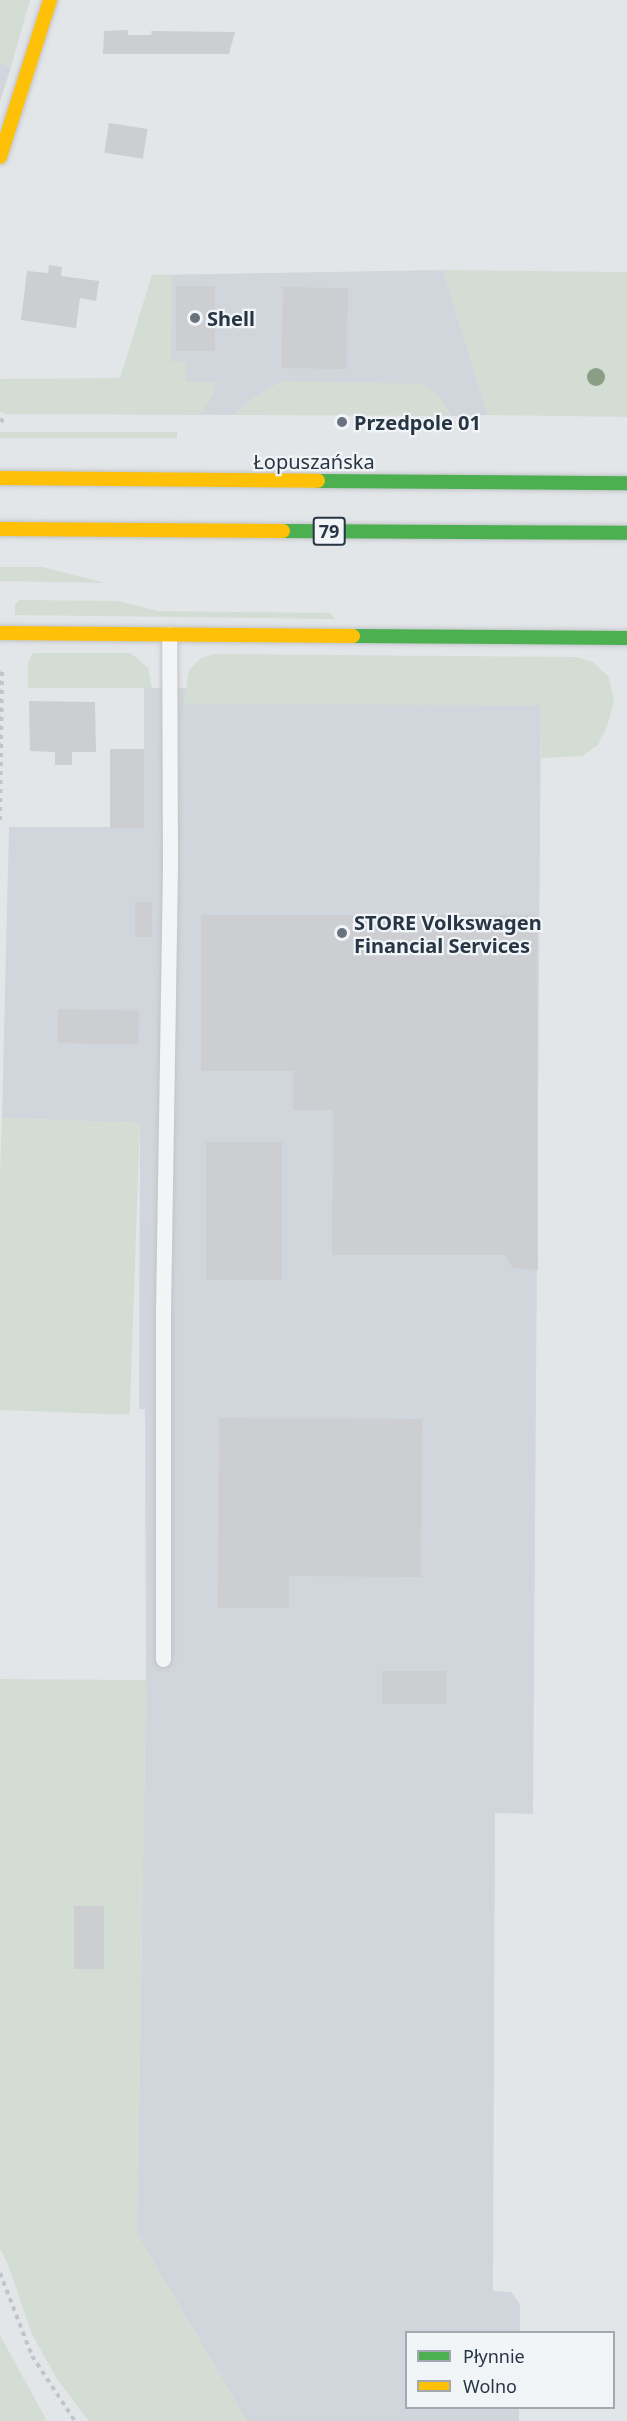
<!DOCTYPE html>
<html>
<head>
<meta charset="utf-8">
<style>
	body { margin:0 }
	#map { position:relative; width:627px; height:2421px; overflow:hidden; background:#e3e6e9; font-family:"Noto Sans",sans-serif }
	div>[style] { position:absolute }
	.built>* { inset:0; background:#d1d6dc }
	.green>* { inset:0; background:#d4ddd3; transform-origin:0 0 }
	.building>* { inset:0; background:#ccced1; transform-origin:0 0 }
	.path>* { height:4px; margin-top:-2px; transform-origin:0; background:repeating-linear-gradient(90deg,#c1c5c9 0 4.5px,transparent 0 9px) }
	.roads { filter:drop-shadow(0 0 2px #c1c4c7) drop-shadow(0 0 2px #c1c4c7) }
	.lane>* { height:15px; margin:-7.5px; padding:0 7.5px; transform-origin:7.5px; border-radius:7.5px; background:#f3f4f5 }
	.fast>* { height:14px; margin:-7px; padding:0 7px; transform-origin:7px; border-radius:7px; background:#4caf50 }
	.slow>* { height:14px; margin:-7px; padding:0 7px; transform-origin:7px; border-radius:7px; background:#ffc107 }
	.trees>* { width:18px; height:18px; margin:-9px; border-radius:50%; background:#8a9d85 }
	.dots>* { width:16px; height:16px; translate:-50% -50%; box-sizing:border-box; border:3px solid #f1f5f8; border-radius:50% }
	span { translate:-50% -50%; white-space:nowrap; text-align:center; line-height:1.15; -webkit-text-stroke:4.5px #f1f5f8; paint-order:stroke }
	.shield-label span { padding:2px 4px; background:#f1f5f8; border:2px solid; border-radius:4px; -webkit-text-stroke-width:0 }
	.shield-label { font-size:18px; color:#283544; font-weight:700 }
	.poi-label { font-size:20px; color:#283544; font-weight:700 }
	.left { translate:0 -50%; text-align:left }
	.street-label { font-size:20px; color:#283544 }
	.legend { position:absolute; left:405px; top:2331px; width:210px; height:78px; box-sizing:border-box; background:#f1f5f8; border:2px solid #a1a8b0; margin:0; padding:8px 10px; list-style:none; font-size:18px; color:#283544 }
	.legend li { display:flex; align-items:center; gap:12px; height:30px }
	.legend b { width:30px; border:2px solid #a1a8b0 }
</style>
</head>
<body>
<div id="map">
	<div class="built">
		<div style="clip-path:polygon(0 63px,11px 67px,0 102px)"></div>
		<div style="clip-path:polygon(443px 270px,488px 415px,451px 416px,440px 397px,284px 381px,251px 399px,235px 415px,110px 414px,152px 275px)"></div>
		<div style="clip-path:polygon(144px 688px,541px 691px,533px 1814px,495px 1813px,493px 2291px,511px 2292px,520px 2304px,520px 2332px,406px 2332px,406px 2408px,519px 2408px,519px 2421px,247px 2421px,137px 2234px,146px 1680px,145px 1409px,139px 1409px,140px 1123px,2px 1118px,9px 827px,144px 827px)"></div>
	</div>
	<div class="green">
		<div style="clip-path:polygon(0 0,30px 0,11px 67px,0 63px)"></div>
		<div style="clip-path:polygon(443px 270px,627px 272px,627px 417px,488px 415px)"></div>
		<div style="clip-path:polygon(152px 275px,172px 275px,171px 362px,186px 362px,186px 382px,217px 382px,213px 394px,200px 415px,5px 414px,0 411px,0 379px,120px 378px)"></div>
		<div style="clip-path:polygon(284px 381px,424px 384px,440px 397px,451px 416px,235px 415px,251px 399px)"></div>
		<div style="left:0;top:432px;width:177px;height:6px"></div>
		<div style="clip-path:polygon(0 567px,43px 567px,105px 583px,0 581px)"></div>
		<div style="clip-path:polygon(20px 600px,118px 601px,158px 611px,330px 613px,335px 619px,15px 615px,15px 604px)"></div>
		<div style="clip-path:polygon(33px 653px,131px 653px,148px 668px,152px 688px,28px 688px,28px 663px)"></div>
		<div style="clip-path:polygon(213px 654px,576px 657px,593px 662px,609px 677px,614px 701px,607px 727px,598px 745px,582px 756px,541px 758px,541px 705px,184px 704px,189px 670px,200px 659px)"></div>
		<div style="left:2px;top:1118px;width:138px;height:292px;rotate:2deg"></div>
		<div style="clip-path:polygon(0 1679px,146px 1680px,137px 2234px,247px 2421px,89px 2421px,57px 2379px,32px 2334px,7px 2262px,0 2249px)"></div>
		<div style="clip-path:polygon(0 2335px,47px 2421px,0 2421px)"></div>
	</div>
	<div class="building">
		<div style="clip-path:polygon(128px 30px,128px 35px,152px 35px,151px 31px,235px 32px,229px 54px,103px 54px,104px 31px)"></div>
		<div style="left:109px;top:123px;width:39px;height:30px;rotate:9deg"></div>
		<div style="clip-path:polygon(49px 265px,62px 267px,61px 276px,99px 281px,96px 301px,80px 298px,76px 328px,21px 320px,27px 271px,48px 273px)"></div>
		<div style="left:176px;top:286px;width:39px;height:65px"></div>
		<div style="left:283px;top:287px;width:65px;height:81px;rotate:1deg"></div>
		<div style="clip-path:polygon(29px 701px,95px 702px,96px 752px,72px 752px,72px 765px,55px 765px,55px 752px,30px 751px)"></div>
		<div style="left:110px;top:749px;width:34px;height:79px"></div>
		<div style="left:135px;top:902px;width:17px;height:35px"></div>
		<div style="clip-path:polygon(201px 915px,537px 915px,538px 1270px,514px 1268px,509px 1263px,506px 1255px,332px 1255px,333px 1110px,293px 1110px,293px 1071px,201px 1071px)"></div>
		<div style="left:58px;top:1009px;width:81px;height:34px;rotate:1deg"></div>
		<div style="left:206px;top:1142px;width:76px;height:138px"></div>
		<div style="clip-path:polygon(219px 1418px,422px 1419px,421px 1577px,289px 1576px,289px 1608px,218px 1608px)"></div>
		<div style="left:446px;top:1671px;width:33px;height:64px;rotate:90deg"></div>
		<div style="left:74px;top:1906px;width:30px;height:63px"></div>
	</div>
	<div class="path">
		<div style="left:0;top:419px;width:7px;rotate:34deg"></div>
		<div style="left:0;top:820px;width:151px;rotate:-89.2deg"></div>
		<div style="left:0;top:2273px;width:89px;rotate:68.9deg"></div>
		<div style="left:32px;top:2356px;width:78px;rotate:56.5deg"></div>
	</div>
	<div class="roads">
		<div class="lane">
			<div style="left:163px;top:1659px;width:347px;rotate:-90deg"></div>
			<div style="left:163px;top:1312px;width:448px;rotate:-89.1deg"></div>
			<div style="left:170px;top:864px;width:230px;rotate:-90.2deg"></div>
		</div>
		<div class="fast">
			<div style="left:318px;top:481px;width:309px;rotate:0.4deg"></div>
			<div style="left:283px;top:531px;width:344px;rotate:0.3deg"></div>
			<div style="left:353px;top:636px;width:274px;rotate:0.4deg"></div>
		</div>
		<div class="slow">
			<div style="left:0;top:157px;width:165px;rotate:-72.3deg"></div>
			<div style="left:0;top:478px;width:318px;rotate:0.5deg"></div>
			<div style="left:0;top:529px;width:283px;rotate:0.4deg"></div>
			<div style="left:0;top:633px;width:353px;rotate:0.5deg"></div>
		</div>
	</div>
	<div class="trees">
		<div style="left:596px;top:377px"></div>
	</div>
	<div class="dots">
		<div style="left:195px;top:318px;background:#69737e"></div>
		<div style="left:342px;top:422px;background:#69737e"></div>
		<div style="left:342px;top:933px;background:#69737e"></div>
	</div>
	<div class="shield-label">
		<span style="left:329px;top:531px">79</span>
	</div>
	<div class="poi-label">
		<span class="left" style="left:207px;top:318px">Shell</span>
		<span class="left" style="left:354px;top:422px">Przedpole 01</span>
		<span class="left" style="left:354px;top:934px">STORE Volkswagen<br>Financial Services</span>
	</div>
	<div class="street-label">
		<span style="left:314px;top:461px">Łopuszańska</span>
	</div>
	<ul class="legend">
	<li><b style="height:8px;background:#4caf50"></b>Płynnie</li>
	<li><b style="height:8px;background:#ffc107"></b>Wolno</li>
	</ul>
</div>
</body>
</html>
